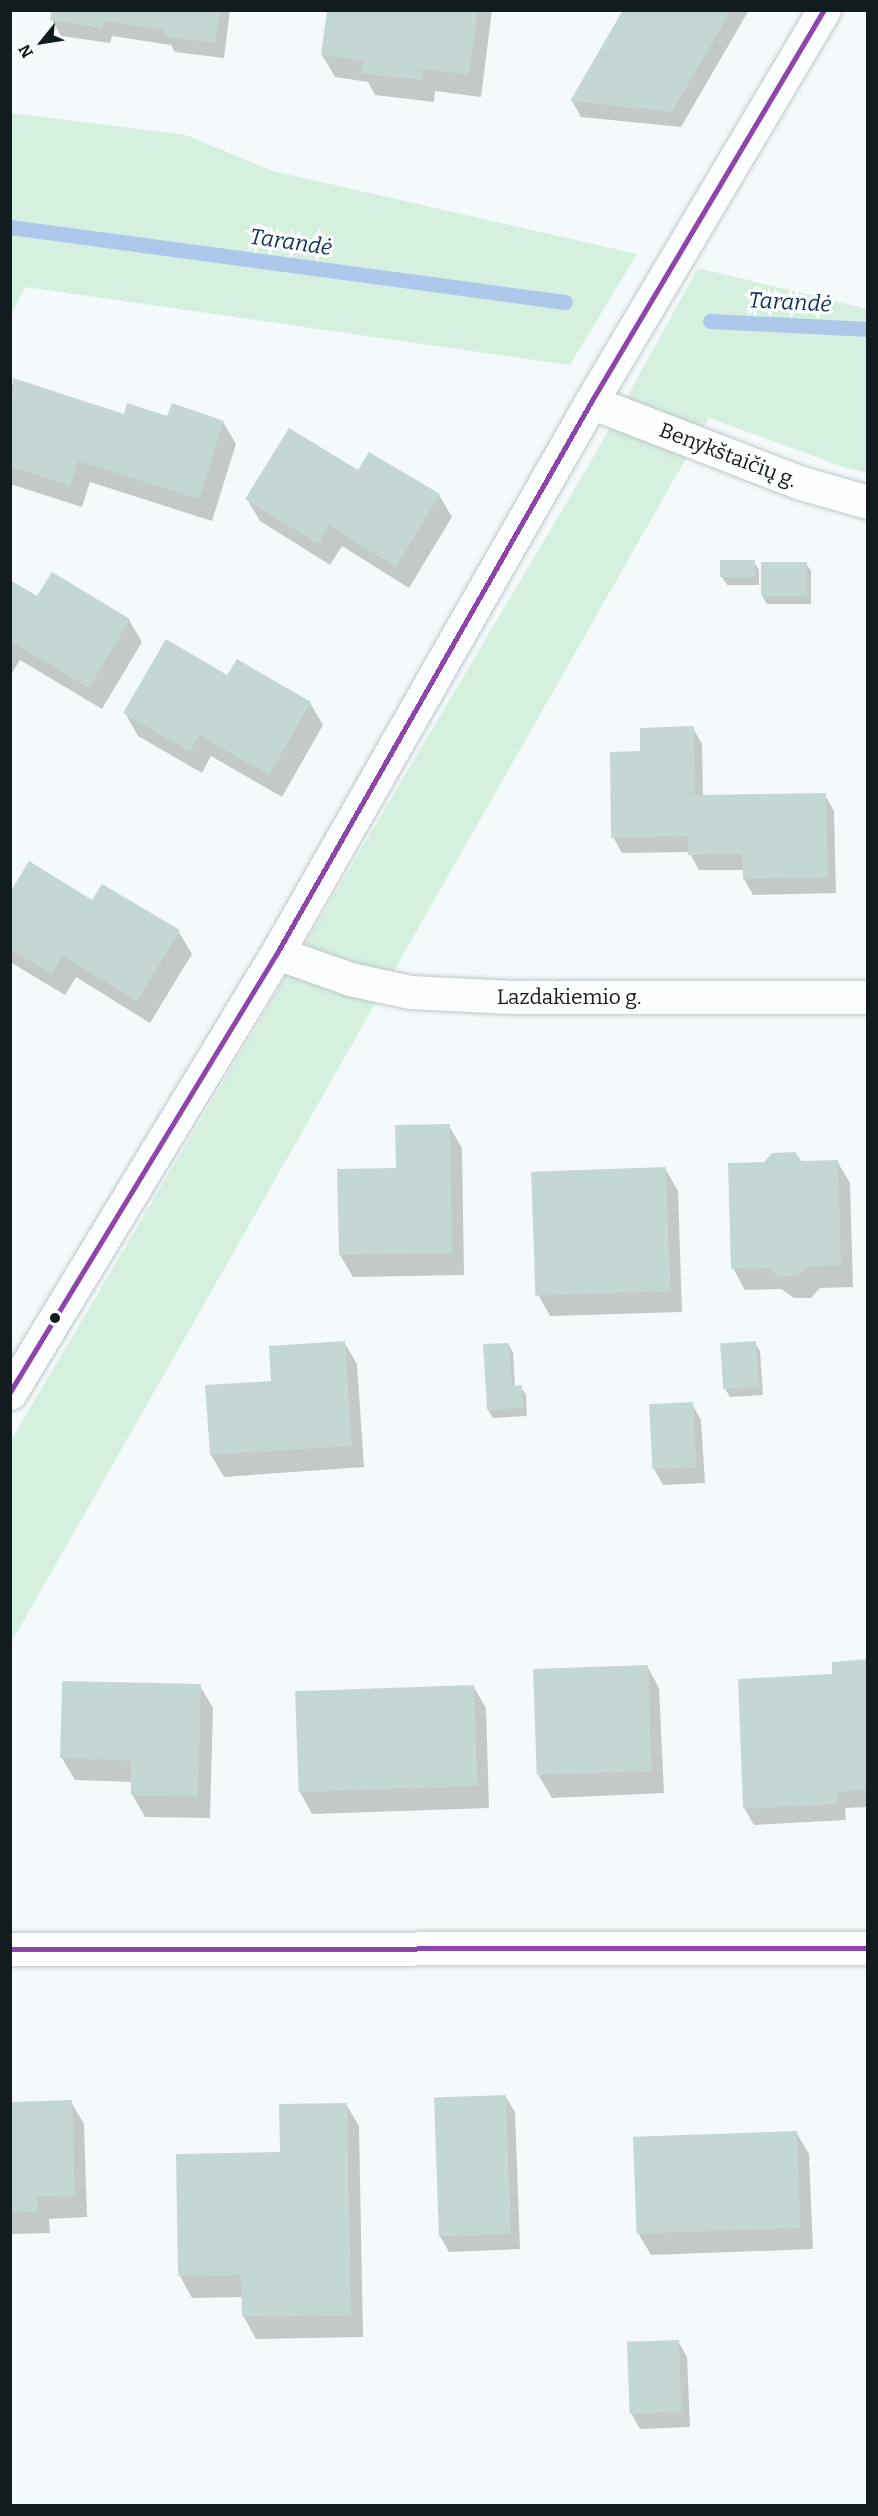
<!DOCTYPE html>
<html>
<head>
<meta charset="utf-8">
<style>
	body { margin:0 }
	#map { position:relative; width:878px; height:2516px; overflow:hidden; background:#f4fafc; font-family:Bitter,serif }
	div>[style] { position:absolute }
	.green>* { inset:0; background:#d6f0df }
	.shadow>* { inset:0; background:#0003 }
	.stream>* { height:15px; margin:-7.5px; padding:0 7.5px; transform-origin:7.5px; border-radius:7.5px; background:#adc8eb }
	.building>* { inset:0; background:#c5d7d4; transform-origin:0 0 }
	.roads { filter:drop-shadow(0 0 2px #bec7c9) drop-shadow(0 0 2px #bec7c9) }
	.minor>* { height:33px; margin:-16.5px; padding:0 16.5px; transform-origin:16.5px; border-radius:16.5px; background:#fdfeff }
	.bus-1>* { height:4.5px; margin:-2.25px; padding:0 2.25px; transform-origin:2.25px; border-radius:2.25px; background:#8e44ad }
	.dots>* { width:16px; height:16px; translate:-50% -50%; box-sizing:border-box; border:3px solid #fff; border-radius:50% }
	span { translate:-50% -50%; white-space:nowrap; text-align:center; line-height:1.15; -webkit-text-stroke:6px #fff; paint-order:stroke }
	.street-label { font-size:21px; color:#101c1d }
	.water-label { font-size:22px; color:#0b315d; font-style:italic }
	.frame { position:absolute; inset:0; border:12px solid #101c1d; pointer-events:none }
	.north { position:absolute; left:12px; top:12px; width:60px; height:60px; -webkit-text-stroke:4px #fff; paint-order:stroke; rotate:240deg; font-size:16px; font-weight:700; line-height:24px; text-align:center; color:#101c1d }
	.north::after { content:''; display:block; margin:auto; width:21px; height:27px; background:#101c1d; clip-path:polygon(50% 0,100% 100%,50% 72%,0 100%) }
</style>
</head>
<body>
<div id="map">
	<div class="green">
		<div style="clip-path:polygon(11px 113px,186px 135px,273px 171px,637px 254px,570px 365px,25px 287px,11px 316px)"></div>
		<div style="clip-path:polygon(698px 268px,867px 309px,867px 473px,846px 468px,709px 418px,11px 1643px,11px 1440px,597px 451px)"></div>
	</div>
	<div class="shadow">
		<div style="clip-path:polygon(53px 10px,230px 10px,224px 58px,175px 52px,171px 45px,112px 36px,110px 43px,61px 36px,52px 20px)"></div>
		<div style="clip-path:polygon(328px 10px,492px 10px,481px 97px,435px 91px,434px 102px,375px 95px,368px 82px,335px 77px,322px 55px)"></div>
		<div style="clip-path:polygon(624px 10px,749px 10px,681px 127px,581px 117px,572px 101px)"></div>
		<div style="clip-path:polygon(14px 380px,125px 416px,223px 422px,236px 444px,212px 521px,90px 482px,82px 507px,10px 484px,10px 390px)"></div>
		<div style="clip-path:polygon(359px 472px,439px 495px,452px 517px,409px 588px,342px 546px,330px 565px,260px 521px,247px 499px)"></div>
		<div style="clip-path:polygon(754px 562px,759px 570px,759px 585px,727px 585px,722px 577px)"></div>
		<div style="clip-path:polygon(762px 563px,806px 563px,811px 571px,811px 604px,767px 604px,762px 596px)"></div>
		<div style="clip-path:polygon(10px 582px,38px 598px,129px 620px,142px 642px,102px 709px,20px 660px,10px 676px)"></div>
		<div style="clip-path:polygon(228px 677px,310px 703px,323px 725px,282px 797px,211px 756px,202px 773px,138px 736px,125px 713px)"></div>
		<div style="clip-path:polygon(693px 728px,702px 744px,703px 797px,825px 795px,834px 811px,836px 893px,753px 895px,744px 879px,744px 870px,699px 870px,689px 852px,622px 853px,613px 837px,641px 753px)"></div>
		<div style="clip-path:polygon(10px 895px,93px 902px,179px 932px,192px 954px,150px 1023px,76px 977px,65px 995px,10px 962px)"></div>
		<div style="clip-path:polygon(449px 1126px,462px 1148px,464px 1275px,353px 1277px,340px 1255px,397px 1170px)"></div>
		<div style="clip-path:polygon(837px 1161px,850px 1183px,853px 1287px,820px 1288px,811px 1298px,794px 1298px,781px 1289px,745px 1290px,733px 1268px,801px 1162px)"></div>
		<div style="clip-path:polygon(665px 1168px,678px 1191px,682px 1312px,550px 1316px,538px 1294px)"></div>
		<div style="clip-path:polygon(344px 1342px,357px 1364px,364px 1467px,224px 1477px,211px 1455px,206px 1387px,273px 1382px)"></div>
		<div style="clip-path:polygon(755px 1343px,760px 1351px,763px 1395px,730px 1397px,725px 1389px,722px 1345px)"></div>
		<div style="clip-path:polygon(508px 1344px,513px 1352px,515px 1387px,521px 1387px,526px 1395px,527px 1416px,493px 1418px,488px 1410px)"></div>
		<div style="clip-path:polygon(692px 1404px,701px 1420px,705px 1483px,663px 1485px,654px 1469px)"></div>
		<div style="clip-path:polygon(868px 1661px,868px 1807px,845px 1808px,846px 1820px,754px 1825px,745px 1809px,834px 1675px)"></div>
		<div style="clip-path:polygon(647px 1666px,659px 1688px,664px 1793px,552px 1798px,539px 1776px)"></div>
		<div style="clip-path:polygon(200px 1686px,213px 1708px,210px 1818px,145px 1817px,132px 1794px,132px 1782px,75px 1780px,62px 1758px)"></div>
		<div style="clip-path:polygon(473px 1686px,486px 1708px,489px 1808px,312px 1814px,300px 1792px,297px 1692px)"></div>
		<div style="clip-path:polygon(505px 2096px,515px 2112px,520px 2249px,449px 2252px,440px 2236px)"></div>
		<div style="clip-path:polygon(71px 2102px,84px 2124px,87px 2217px,49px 2219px,50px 2233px,10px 2234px,10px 2104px)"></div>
		<div style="clip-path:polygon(346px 2104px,359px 2126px,363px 2337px,256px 2339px,244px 2317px,243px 2297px,192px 2298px,180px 2276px,282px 2153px)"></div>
		<div style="clip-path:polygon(796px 2132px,809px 2154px,813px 2249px,651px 2255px,638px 2233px)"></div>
		<div style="clip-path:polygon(678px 2341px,687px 2357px,690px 2427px,640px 2429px,631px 2413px,628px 2343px)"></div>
	</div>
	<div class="stream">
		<div style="left:10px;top:227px;width:560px;rotate:7.7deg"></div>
		<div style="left:710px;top:321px;width:158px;rotate:2.9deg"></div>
	</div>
	<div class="building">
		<div style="clip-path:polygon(51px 10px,220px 10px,215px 43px,164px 36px,165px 30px,103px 21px,102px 28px,50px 20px)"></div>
		<div style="clip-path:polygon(327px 10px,478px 10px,469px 75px,423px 69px,422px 80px,361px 73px,363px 61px,321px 55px)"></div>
		<div style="clip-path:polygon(623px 10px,731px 10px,672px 112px,570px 101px)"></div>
		<div style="clip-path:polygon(13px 378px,124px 414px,127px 403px,167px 416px,172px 403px,224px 421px,199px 499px,78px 461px,70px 486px,10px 466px)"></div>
		<div style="clip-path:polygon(289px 428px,358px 470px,369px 452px,440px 494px,396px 567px,329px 525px,318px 544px,245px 499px)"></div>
		<div style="left:755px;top:560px;width:17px;height:35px;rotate:90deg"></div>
		<div style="left:761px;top:562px;width:46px;height:34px"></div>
		<div style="clip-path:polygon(52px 572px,130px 619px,89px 688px,10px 641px,10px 580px,37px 596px)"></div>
		<div style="clip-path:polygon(166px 639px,227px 675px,237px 659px,311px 702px,269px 775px,199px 735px,190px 752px,123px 713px)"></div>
		<div style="clip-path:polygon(694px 726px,695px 795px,826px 793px,828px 878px,743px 879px,742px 854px,688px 855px,688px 836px,611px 838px,610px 752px,640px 751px,640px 728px)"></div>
		<div style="clip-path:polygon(29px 861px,92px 900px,102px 884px,180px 930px,137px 1001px,63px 956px,52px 974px,10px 949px,10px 892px)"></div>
		<div style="clip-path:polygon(450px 1124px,452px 1253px,339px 1255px,337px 1169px,396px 1168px,395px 1125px)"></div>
		<div style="clip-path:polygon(795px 1152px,802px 1161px,838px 1160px,841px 1265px,807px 1267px,798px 1276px,780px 1277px,767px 1268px,731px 1269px,728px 1163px,764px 1162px,772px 1153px)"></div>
		<div style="left:666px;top:1167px;width:124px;height:135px;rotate:88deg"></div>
		<div style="clip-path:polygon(345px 1341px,352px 1446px,210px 1455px,205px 1385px,271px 1381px,269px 1346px)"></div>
		<div style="left:756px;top:1341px;width:46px;height:36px;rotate:86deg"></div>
		<div style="clip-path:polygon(509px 1343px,512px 1386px,522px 1385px,523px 1408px,487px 1410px,483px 1344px)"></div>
		<div style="left:693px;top:1402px;width:65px;height:44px;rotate:87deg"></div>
		<div style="clip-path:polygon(868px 1659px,868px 1790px,837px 1792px,838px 1804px,743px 1809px,738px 1679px,832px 1674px,832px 1662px)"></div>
		<div style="left:648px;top:1665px;width:106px;height:115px;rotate:88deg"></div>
		<div style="clip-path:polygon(62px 1681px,201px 1684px,198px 1796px,131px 1795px,131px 1761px,60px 1758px)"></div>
		<div style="left:474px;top:1685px;width:101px;height:179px;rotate:88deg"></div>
		<div style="left:506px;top:2095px;width:139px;height:72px;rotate:88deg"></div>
		<div style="clip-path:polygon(72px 2100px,75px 2196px,37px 2197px,38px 2211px,10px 2212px,10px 2102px)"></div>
		<div style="clip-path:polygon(347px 2103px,351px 2315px,242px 2317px,241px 2275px,178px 2276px,176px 2154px,280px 2152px,279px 2104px)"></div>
		<div style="left:797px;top:2131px;width:97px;height:164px;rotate:88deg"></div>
		<div style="left:679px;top:2340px;width:72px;height:52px;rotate:88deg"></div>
	</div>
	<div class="roads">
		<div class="minor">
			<div style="left:591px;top:402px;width:225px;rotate:21.1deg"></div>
			<div style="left:801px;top:483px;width:70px;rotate:15.8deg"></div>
			<div style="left:277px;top:953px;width:77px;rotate:19.6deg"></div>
			<div style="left:350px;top:979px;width:61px;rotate:12.2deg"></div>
			<div style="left:410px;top:992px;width:101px;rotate:2.8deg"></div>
			<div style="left:511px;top:997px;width:357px"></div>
			<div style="left:10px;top:1393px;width:515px;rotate:-58.75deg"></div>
			<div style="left:277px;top:953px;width:634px;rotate:-60.32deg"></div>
			<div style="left:591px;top:402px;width:456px;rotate:-59.3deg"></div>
			<div style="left:10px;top:1949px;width:858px;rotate:-0.07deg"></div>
		</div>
	</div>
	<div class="bus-1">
		<div style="left:10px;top:1392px;width:514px;rotate:-58.69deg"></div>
		<div style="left:277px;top:953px;width:634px;rotate:-60.32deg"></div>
		<div style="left:591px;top:402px;width:456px;rotate:-59.3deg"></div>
		<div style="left:10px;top:1949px;width:858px;rotate:-0.07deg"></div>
	</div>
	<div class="dots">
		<div style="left:55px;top:1318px;background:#101c1d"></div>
	</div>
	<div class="street-label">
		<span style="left:728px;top:455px;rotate:21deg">Benykštaičių g.</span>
		<span style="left:569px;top:997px">Lazdakiemio g.</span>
	</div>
	<div class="water-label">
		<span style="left:291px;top:242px;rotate:8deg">Tarandė</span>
		<span style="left:790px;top:302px;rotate:3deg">Tarandė</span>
	</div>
	<div class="frame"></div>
	<div class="north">N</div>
</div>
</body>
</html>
